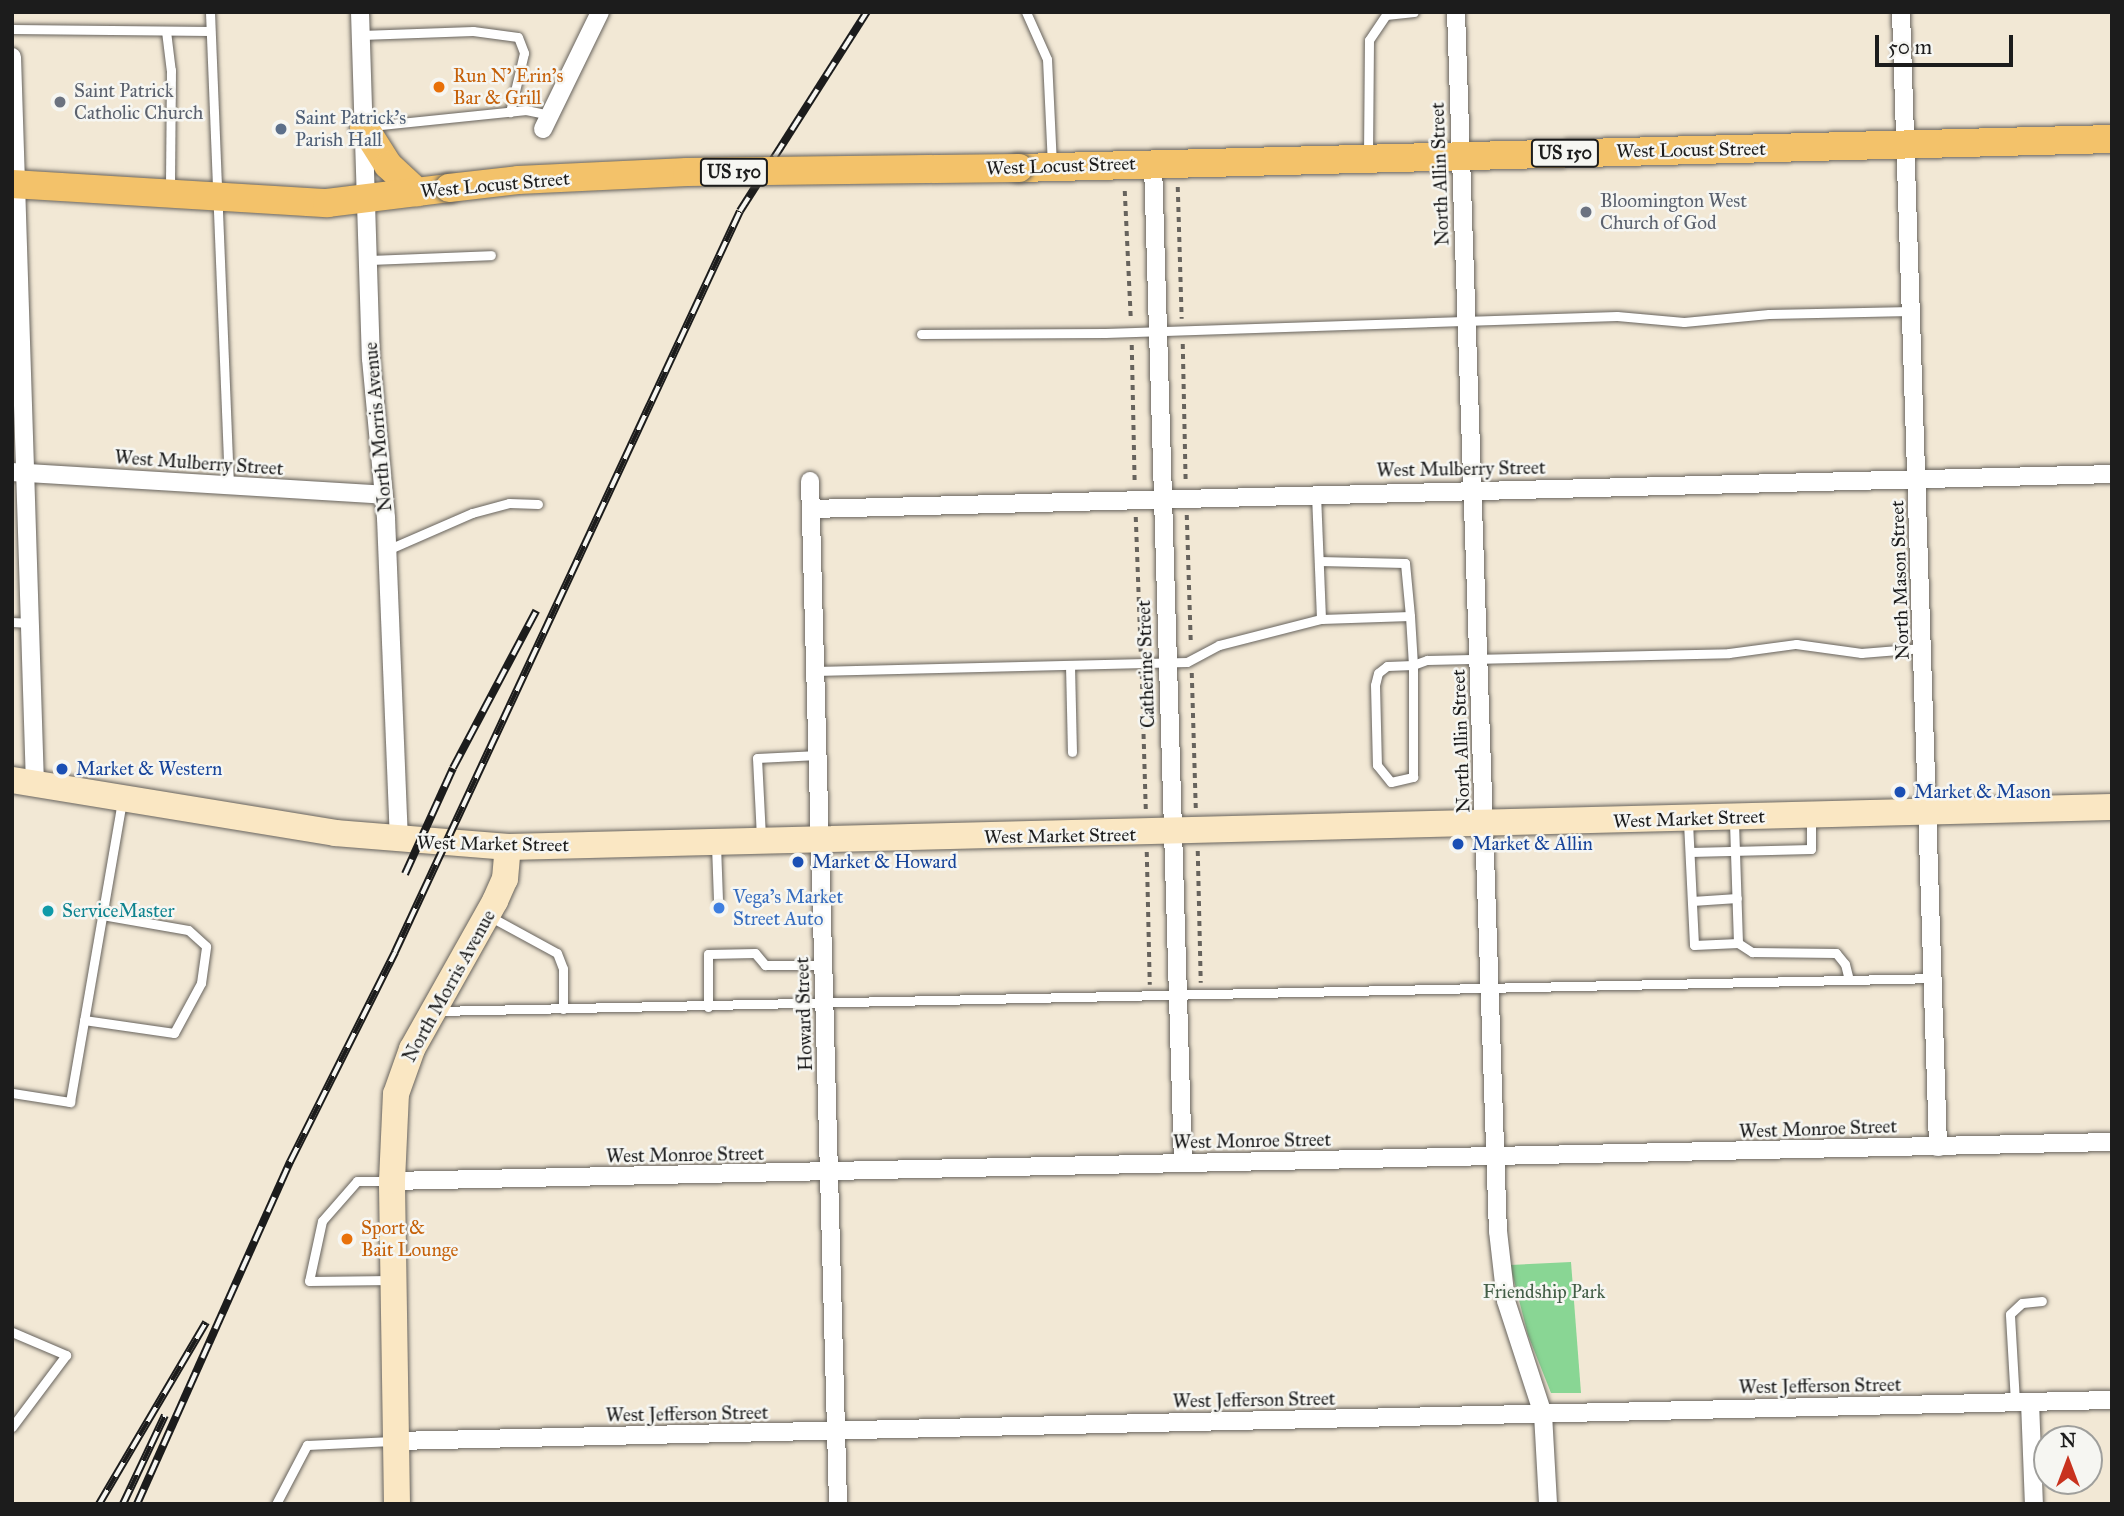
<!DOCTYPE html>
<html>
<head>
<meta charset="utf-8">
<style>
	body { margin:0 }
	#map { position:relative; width:2124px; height:1516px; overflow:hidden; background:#f2e8d5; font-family:"IM FELL Great Primer",serif }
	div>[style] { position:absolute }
	.green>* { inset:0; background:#89d694 }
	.path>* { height:3.5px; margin-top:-1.75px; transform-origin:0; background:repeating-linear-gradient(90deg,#67635d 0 5px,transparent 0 10px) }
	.roads { filter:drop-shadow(0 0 2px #67635d) drop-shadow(0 0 2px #67635d) }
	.lane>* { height:9px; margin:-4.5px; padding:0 4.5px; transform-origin:4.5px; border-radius:4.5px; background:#fff }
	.street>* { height:18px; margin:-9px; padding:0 9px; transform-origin:9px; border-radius:9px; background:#fff }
	.secondary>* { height:26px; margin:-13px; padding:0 13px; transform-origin:13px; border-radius:13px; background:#fae7c3 }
	.primary>* { height:28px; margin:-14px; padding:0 14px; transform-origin:14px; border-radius:14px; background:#f3c26a }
	.rail>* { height:8px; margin-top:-4px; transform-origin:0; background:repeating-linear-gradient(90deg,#f6f6f2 0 16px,#1c1c1c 0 32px); box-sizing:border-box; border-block:2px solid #1c1c1c }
	.bridges { filter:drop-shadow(0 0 2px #67635d) drop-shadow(0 0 2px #67635d) }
	.primary-bridge>* { height:28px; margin:-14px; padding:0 14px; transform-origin:14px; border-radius:14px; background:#f3c26a }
	.dots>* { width:19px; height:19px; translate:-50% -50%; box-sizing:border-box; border:4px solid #f6f6f2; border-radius:50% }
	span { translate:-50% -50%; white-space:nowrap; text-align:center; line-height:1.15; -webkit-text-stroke:5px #f6f6f2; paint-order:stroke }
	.shield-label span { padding:2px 5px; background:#f6f6f2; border:2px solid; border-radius:5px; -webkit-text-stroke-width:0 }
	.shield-label { font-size:18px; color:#1c1c1c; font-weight:700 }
	.food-label { font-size:19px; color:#c56008 }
	.left { translate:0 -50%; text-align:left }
	.worship-label { font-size:19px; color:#5b616d }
	.service-label { font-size:19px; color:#4e5e75 }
	.street-label { font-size:19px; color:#1c1c1c }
	.transit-label { font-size:19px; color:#164399 }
	.shop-label { font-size:19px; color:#366cbe }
	.culture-label { font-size:19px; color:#0d838f }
	.park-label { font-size:19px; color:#425d46 }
	.frame { position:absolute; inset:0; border:14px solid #1c1c1c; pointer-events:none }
	.north { position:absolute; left:2033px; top:1425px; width:70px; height:70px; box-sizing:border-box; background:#f6f6f2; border:2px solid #9f9f9c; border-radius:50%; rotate:0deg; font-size:19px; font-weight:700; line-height:28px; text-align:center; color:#1c1c1c }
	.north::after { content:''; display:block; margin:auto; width:24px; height:32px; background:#c8321e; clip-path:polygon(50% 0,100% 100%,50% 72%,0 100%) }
	.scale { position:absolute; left:1875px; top:35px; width:138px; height:32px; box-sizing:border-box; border:4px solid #1c1c1c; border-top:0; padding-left:9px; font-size:21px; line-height:24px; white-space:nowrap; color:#1c1c1c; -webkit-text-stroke:5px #f6f6f2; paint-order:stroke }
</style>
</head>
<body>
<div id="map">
	<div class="green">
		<div style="clip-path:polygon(1571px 1262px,1581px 1393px,1551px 1393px,1528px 1335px,1510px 1265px)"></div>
	</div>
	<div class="path">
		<div style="left:1178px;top:187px;width:132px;rotate:88.3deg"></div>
		<div style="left:1125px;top:191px;width:129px;rotate:87.3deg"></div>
		<div style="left:1183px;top:344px;width:139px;rotate:88.8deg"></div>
		<div style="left:1132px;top:345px;width:139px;rotate:88.8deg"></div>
		<div style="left:1187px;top:515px;width:129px;rotate:88.2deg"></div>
		<div style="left:1136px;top:517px;width:135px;rotate:87.9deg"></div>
		<div style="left:1192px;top:673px;width:136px;rotate:88.3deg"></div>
		<div style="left:1142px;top:674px;width:136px;rotate:88.3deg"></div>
		<div style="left:1198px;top:851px;width:132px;rotate:88.7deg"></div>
		<div style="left:1147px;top:852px;width:133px;rotate:88.7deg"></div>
	</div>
	<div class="roads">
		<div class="lane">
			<div style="left:210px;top:12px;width:474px;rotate:87.7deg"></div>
			<div style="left:1026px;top:12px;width:51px;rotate:65.9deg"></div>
			<div style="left:1047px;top:59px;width:105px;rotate:87.3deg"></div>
			<div style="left:12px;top:29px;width:198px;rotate:0.6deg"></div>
			<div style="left:166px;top:31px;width:39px;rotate:83deg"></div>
			<div style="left:171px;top:70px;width:120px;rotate:90.5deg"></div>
			<div style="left:361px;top:35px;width:112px;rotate:-2deg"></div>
			<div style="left:473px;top:31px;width:45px;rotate:7.6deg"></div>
			<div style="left:518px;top:37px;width:17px;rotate:69deg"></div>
			<div style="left:524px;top:53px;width:61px;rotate:103.3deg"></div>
			<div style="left:371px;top:126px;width:156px;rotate:-5.9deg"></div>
			<div style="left:526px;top:110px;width:25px;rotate:12deg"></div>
			<div style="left:1368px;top:155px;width:115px;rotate:-89.5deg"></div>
			<div style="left:1369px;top:40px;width:30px;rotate:-56deg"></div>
			<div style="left:1386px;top:15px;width:28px;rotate:-6deg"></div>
			<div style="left:368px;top:260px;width:123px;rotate:-2.3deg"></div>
			<div style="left:921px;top:334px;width:184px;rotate:-0.3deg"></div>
			<div style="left:1105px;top:333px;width:512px;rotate:-1.9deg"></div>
			<div style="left:1617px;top:316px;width:67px;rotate:5.1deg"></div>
			<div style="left:1684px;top:322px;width:85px;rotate:-5.4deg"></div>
			<div style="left:1769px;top:314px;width:142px;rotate:-1.2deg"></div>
			<div style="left:1316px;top:494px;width:125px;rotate:87.7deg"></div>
			<div style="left:1321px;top:619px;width:89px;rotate:-1.9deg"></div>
			<div style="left:1410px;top:616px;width:49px;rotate:86.5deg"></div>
			<div style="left:1413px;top:665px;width:26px;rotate:178deg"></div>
			<div style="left:1387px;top:666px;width:11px;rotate:142deg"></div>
			<div style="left:1378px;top:673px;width:12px;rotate:104deg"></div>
			<div style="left:1375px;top:685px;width:80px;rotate:88.6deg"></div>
			<div style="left:1377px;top:765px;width:22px;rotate:51deg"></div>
			<div style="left:1391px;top:782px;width:23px;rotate:-13deg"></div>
			<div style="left:1413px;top:777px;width:112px;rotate:-90deg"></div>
			<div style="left:1413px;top:665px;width:15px;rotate:-20deg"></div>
			<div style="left:1427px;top:660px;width:302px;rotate:-1.3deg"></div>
			<div style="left:1729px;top:653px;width:68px;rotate:-7.7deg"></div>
			<div style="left:1796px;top:644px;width:66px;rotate:7.9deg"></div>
			<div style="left:1861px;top:653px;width:62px;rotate:-4.6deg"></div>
			<div style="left:387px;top:550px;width:93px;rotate:-23.5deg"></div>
			<div style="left:472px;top:513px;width:38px;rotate:-15deg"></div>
			<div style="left:509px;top:503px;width:29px;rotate:2deg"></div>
			<div style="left:1319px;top:561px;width:86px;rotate:1.3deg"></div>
			<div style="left:1405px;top:563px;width:53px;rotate:84.6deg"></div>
			<div style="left:12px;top:622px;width:18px;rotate:3deg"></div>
			<div style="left:1070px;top:665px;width:87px;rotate:88.7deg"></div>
			<div style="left:815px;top:671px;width:372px;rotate:-1.4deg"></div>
			<div style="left:1187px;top:662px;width:36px;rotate:-28deg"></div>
			<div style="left:1219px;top:645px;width:105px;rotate:-14.3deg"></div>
			<div style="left:1688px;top:822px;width:123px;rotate:87.2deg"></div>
			<div style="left:1694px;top:945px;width:44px;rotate:-2.6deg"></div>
			<div style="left:1738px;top:943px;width:123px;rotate:-91.9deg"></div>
			<div style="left:761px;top:837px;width:79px;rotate:-92.9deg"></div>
			<div style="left:757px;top:758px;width:61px;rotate:-2.8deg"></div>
			<div style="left:716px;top:845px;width:54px;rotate:87.9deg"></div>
			<div style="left:1690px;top:852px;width:121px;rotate:-1.4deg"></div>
			<div style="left:1811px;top:849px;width:32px;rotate:-90deg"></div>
			<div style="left:1692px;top:901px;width:45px;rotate:-3.8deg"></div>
			<div style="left:489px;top:916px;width:77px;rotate:28.6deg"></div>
			<div style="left:557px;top:953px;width:17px;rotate:69deg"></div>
			<div style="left:563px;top:969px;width:40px;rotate:90deg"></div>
			<div style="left:1738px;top:943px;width:17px;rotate:33deg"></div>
			<div style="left:1752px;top:952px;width:84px;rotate:0.7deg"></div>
			<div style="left:1836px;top:953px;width:14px;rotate:51deg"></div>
			<div style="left:1845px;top:964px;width:16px;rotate:76deg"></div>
			<div style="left:708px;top:1007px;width:53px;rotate:-90deg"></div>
			<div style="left:708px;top:954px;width:47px;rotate:-1.2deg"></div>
			<div style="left:755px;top:953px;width:16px;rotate:50deg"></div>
			<div style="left:765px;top:965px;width:58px"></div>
			<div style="left:437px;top:1011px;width:1496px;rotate:-1.26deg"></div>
			<div style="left:84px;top:1020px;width:91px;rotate:8.2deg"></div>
			<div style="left:174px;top:1033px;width:57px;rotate:-61.6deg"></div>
			<div style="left:201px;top:983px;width:37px;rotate:-82deg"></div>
			<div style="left:206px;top:946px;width:24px;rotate:-138deg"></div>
			<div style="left:188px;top:930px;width:87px;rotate:-170.1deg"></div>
			<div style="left:12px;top:1093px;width:59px;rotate:8.8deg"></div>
			<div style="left:70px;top:1102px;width:306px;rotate:-80.2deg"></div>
			<div style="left:390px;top:1181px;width:33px;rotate:180deg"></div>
			<div style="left:357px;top:1181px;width:53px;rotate:131.2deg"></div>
			<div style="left:322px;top:1221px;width:61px;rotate:102.2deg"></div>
			<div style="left:309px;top:1281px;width:83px;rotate:-0.7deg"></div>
			<div style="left:12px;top:1332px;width:59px;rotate:23.1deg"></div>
			<div style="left:66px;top:1355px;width:90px;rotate:126.9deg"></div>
			<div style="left:2015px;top:1402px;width:88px;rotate:-93.3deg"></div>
			<div style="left:2010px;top:1314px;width:16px;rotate:-43deg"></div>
			<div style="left:2022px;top:1303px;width:20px;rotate:-6deg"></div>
			<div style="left:276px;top:1504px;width:67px;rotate:-62.3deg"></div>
			<div style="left:307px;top:1445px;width:85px;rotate:-2.7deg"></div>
		</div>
		<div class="street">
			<div style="left:360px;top:12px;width:347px;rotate:88.2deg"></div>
			<div style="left:371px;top:359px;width:160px;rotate:84.6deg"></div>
			<div style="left:386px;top:518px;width:323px;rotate:87.7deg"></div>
			<div style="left:1456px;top:12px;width:1220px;rotate:88.03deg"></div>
			<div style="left:1498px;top:1231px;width:70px;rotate:83.5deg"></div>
			<div style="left:1506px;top:1301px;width:119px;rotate:71.9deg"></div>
			<div style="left:1543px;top:1414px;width:90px;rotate:86.8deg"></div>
			<div style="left:1901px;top:12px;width:1136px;rotate:88.13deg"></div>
			<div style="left:12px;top:57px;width:727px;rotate:88.19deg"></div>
			<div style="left:543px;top:129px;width:130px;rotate:-64deg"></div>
			<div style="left:1153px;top:164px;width:999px;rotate:88.28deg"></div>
			<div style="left:12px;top:472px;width:372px;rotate:3.5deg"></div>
			<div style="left:810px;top:481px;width:1023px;rotate:88.43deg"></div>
			<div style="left:811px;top:509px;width:1301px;rotate:-1.54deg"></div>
			<div style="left:392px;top:1181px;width:1720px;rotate:-1.3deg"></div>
			<div style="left:2030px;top:1402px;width:102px;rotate:87.8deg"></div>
			<div style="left:396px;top:1441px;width:1716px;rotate:-1.37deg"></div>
		</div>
		<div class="secondary">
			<div style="left:12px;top:780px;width:327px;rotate:9.3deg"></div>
			<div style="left:335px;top:833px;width:174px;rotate:4.6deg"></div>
			<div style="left:508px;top:847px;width:1604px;rotate:-1.43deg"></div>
			<div style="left:397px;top:1504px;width:323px;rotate:-90.9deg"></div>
			<div style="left:392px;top:1181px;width:87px;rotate:-87.4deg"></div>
			<div style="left:396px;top:1094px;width:48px;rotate:-70.4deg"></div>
			<div style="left:412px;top:1049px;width:170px;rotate:-60.7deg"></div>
			<div style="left:495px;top:901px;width:24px;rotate:-66deg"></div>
			<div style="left:505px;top:879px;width:32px;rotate:-85deg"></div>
		</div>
		<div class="primary">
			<div style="left:364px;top:127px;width:45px;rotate:57.7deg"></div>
			<div style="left:388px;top:165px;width:40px;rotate:43deg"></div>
			<div style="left:1019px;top:168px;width:1093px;rotate:-1.52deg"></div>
			<div style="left:12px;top:184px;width:316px;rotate:3.5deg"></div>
			<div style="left:327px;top:203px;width:123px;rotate:-7deg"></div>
		</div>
	</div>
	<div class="rail">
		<div style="left:405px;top:874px;width:116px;rotate:-65.6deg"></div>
		<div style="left:453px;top:768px;width:178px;rotate:-62.1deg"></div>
		<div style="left:99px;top:1504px;width:211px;rotate:-59.5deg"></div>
		<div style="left:123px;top:1504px;width:98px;rotate:-64.7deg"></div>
		<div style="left:137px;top:1504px;width:375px;rotate:-65.9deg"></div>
		<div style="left:290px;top:1162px;width:235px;rotate:-63.4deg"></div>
		<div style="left:395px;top:952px;width:817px;rotate:-65.03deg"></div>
		<div style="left:740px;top:211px;width:236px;rotate:-57.5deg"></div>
	</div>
	<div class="bridges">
		<div class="primary-bridge">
			<div style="left:449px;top:188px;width:69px;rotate:-6.6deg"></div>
			<div style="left:518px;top:180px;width:169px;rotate:-2.7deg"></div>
			<div style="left:687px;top:172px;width:332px;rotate:-0.7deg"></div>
		</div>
	</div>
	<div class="dots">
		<div style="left:439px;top:87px;background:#e8710a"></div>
		<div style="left:60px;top:102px;background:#6b7280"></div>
		<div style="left:281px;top:129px;background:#5c6f8a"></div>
		<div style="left:1586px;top:212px;background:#6b7280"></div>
		<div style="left:62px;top:769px;background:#1a4fb4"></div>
		<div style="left:1900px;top:792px;background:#1a4fb4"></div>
		<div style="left:1458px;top:844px;background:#1a4fb4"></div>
		<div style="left:798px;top:862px;background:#1a4fb4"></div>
		<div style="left:719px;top:908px;background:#3f7fe0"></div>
		<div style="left:48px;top:911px;background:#0f9aa8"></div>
		<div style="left:347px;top:1239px;background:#e8710a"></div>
	</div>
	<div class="shield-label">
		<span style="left:1565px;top:153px">US 150</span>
		<span style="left:734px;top:172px">US 150</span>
	</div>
	<div class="food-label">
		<span class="left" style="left:453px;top:87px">Run N' Erin's<br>Bar &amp; Grill</span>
		<span class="left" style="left:361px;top:1239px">Sport &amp;<br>Bait Lounge</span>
	</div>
	<div class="worship-label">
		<span class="left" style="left:74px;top:102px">Saint Patrick<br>Catholic Church</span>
		<span class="left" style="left:1600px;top:212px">Bloomington West<br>Church of God</span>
	</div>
	<div class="service-label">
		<span class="left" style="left:295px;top:129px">Saint Patrick's<br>Parish Hall</span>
	</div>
	<div class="street-label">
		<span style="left:1691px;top:150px;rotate:-1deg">West Locust Street</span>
		<span style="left:1061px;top:166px;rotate:-2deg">West Locust Street</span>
		<span style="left:1440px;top:174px;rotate:-92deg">North Allin Street</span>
		<span style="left:495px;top:185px;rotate:-5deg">West Locust Street</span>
		<span style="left:378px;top:427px;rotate:-95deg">North Morris Avenue</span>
		<span style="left:199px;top:463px;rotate:4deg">West Mulberry Street</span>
		<span style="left:1461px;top:469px;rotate:-1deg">West Mulberry Street</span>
		<span style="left:1900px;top:580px;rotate:-92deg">North Mason Street</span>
		<span style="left:1146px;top:664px;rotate:-92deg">Catherine Street</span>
		<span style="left:1461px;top:741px;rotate:-92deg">North Allin Street</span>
		<span style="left:1689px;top:819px;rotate:-2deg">West Market Street</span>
		<span style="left:1060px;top:836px;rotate:-1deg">West Market Street</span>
		<span style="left:493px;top:844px;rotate:1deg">West Market Street</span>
		<span style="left:449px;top:986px;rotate:-61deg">North Morris Avenue</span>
		<span style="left:804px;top:1014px;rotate:-92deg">Howard Street</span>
		<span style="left:1818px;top:1129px;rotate:-2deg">West Monroe Street</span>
		<span style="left:1252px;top:1141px;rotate:-1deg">West Monroe Street</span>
		<span style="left:685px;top:1155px;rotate:-1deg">West Monroe Street</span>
		<span style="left:1820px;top:1386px;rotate:-1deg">West Jefferson Street</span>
		<span style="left:1254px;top:1400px;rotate:-1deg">West Jefferson Street</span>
		<span style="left:687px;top:1414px;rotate:-1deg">West Jefferson Street</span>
	</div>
	<div class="transit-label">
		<span class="left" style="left:76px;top:769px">Market &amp; Western</span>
		<span class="left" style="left:1914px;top:792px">Market &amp; Mason</span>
		<span class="left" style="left:1472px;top:844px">Market &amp; Allin</span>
		<span class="left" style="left:812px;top:862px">Market &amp; Howard</span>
	</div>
	<div class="shop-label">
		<span class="left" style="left:733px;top:908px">Vega's Market<br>Street Auto</span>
	</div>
	<div class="culture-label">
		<span class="left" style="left:62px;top:911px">ServiceMaster</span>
	</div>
	<div class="park-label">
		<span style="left:1544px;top:1292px">Friendship Park</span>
	</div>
	<div class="frame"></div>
	<div class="north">N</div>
	<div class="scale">50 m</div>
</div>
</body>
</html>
